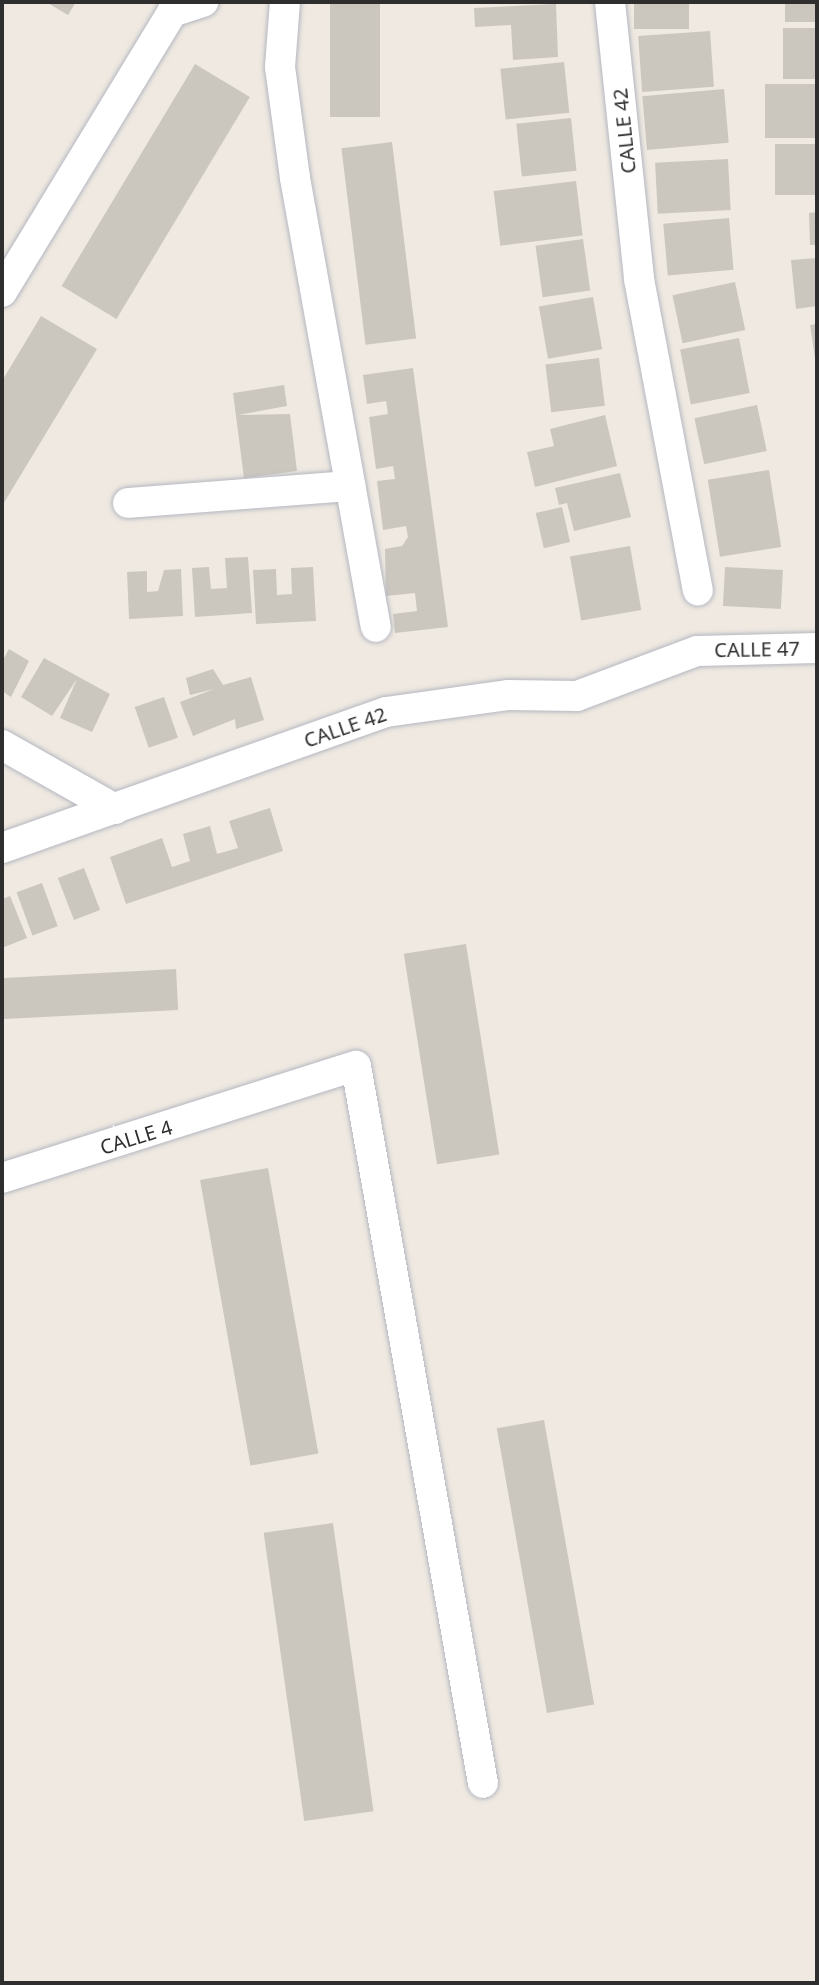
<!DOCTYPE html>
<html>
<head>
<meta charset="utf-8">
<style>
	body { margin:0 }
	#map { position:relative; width:819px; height:1985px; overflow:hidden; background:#efe9e1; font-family:"Noto Sans",sans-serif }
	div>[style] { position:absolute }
	.building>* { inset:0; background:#cbc7bf; transform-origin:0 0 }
	.roads { filter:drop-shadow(0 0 2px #b4b7c1) drop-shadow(0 0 2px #b4b7c1) }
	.minor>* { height:30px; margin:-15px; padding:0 15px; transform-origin:15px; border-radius:15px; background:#fff }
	span { translate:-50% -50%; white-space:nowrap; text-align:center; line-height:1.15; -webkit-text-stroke:8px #fff; paint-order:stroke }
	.street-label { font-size:20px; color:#2e2e2e }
	.frame { position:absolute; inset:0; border:4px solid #2e2e2e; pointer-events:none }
</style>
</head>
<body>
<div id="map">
	<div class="building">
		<div style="clip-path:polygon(46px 2px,76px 2px,68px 15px)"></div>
		<div style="left:330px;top:2px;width:50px;height:115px"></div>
		<div style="left:634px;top:2px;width:55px;height:27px"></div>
		<div style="left:785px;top:2px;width:32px;height:20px"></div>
		<div style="clip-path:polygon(556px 4px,558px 57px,513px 60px,511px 25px,475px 27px,474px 8px)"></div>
		<div style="left:817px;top:28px;width:51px;height:34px;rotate:90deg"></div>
		<div style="left:710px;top:31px;width:56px;height:72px;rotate:86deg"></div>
		<div style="left:564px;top:62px;width:51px;height:64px;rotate:84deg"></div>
		<div style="left:195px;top:64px;width:64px;height:259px;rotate:31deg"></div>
		<div style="left:817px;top:84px;width:54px;height:52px;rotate:90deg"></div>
		<div style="left:724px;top:89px;width:54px;height:82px;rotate:85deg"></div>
		<div style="left:571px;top:118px;width:53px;height:55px;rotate:84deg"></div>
		<div style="left:392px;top:142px;width:198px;height:51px;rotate:83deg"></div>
		<div style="left:817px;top:144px;width:51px;height:42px;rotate:90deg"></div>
		<div style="left:728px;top:159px;width:51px;height:73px;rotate:87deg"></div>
		<div style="left:576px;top:181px;width:55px;height:83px;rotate:83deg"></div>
		<div style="clip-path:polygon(817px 212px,817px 245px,810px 245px,809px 213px)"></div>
		<div style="left:729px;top:218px;width:52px;height:66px;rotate:85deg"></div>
		<div style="left:583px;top:239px;width:52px;height:48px;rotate:82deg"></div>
		<div style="clip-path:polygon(817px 258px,817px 306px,796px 309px,791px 260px)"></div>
		<div style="left:735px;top:282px;width:49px;height:64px;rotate:78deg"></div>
		<div style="left:593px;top:297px;width:53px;height:55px;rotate:80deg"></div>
		<div style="clip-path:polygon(41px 316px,97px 349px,2px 506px,2px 381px)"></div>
		<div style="clip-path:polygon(817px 324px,817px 358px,815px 358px,810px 325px)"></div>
		<div style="left:739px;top:338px;width:56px;height:60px;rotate:79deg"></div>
		<div style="left:599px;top:358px;width:48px;height:54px;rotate:83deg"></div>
		<div style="clip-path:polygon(413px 368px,448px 627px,395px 633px,393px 614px,417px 611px,415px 593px,386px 596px,385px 549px,402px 546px,408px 537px,406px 526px,383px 530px,377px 481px,395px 479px,393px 466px,376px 469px,369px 417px,388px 414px,386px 401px,367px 404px,363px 375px)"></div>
		<div style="clip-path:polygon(284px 385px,287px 406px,238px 415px,290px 414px,297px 471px,244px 478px,233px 393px)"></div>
		<div style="left:757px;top:405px;width:47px;height:64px;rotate:78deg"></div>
		<div style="clip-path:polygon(605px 415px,617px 466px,535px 487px,527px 452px,554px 446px,550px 429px)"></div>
		<div style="left:769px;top:470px;width:78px;height:62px;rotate:81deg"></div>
		<div style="clip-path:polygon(620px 473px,631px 517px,574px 531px,567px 503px,559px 505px,555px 488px)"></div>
		<div style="left:562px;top:507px;width:36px;height:27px;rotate:77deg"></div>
		<div style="left:630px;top:546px;width:65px;height:61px;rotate:80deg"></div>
		<div style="clip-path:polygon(248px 557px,252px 613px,195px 617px,192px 568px,209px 567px,211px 589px,227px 588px,225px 558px)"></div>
		<div style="clip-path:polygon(313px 567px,316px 621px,256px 624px,253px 570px,276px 569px,277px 595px,292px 594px,291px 568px)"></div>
		<div style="left:725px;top:567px;width:58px;height:39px;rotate:3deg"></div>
		<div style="clip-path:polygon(181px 569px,183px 616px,129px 619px,127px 572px,147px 571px,147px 592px,158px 591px,164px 570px)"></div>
		<div style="clip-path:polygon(9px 649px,29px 661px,11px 697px,2px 691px,2px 662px)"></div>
		<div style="clip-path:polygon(44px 658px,110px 694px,92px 732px,60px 718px,77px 679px,52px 716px,21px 697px)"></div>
		<div style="clip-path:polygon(213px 669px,223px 685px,251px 677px,264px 720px,236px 729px,235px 719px,193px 736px,180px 702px,214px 689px,190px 695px,186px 678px)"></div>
		<div style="left:164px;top:697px;width:43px;height:31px;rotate:71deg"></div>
		<div style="clip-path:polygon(270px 808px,283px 851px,126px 904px,110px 857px,162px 838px,172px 867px,190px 861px,183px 834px,210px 826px,217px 854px,238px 848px,229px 821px)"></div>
		<div style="left:84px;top:868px;width:45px;height:28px;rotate:69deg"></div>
		<div style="left:42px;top:883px;width:46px;height:27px;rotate:70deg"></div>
		<div style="clip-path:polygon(10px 896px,27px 938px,2px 948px,2px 899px)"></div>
		<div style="left:466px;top:944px;width:213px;height:63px;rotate:81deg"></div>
		<div style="left:176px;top:969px;width:41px;height:183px;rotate:87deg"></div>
		<div style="left:268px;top:1168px;width:290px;height:69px;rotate:80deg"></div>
		<div style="left:544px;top:1420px;width:289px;height:48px;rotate:80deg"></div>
		<div style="left:333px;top:1523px;width:291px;height:70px;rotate:82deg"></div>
	</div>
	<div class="roads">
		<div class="minor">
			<div style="left:285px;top:2px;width:65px;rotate:94.4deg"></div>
			<div style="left:280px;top:67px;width:112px;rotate:82.3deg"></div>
			<div style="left:295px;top:178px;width:456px;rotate:79.8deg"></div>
			<div style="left:610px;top:2px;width:279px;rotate:84deg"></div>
			<div style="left:639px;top:279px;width:317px;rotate:79.3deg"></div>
			<div style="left:2px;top:292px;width:328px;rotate:-58.7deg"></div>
			<div style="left:172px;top:12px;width:33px;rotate:-18deg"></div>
			<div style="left:128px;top:503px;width:223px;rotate:-4.4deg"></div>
			<div style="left:2px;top:745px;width:130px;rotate:29.5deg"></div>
			<div style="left:2px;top:848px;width:407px;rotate:-19.5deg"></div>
			<div style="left:386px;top:712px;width:124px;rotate:-7.9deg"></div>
			<div style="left:509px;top:695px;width:68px;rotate:0.8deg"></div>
			<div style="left:577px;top:696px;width:128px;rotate:-20.6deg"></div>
			<div style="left:697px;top:651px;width:120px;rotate:-1.4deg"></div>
			<div style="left:2px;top:1178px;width:371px;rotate:-17.6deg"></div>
			<div style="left:356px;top:1066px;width:728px;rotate:79.96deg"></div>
		</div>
	</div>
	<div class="street-label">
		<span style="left:624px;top:131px;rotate:-96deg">CALLE 42</span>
		<span style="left:757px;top:649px;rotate:-1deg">CALLE 47</span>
		<span style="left:345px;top:727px;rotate:-19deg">CALLE 42</span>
		<span style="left:136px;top:1137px;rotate:-17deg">CALLE 4</span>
	</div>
	<div class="frame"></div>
</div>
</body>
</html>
